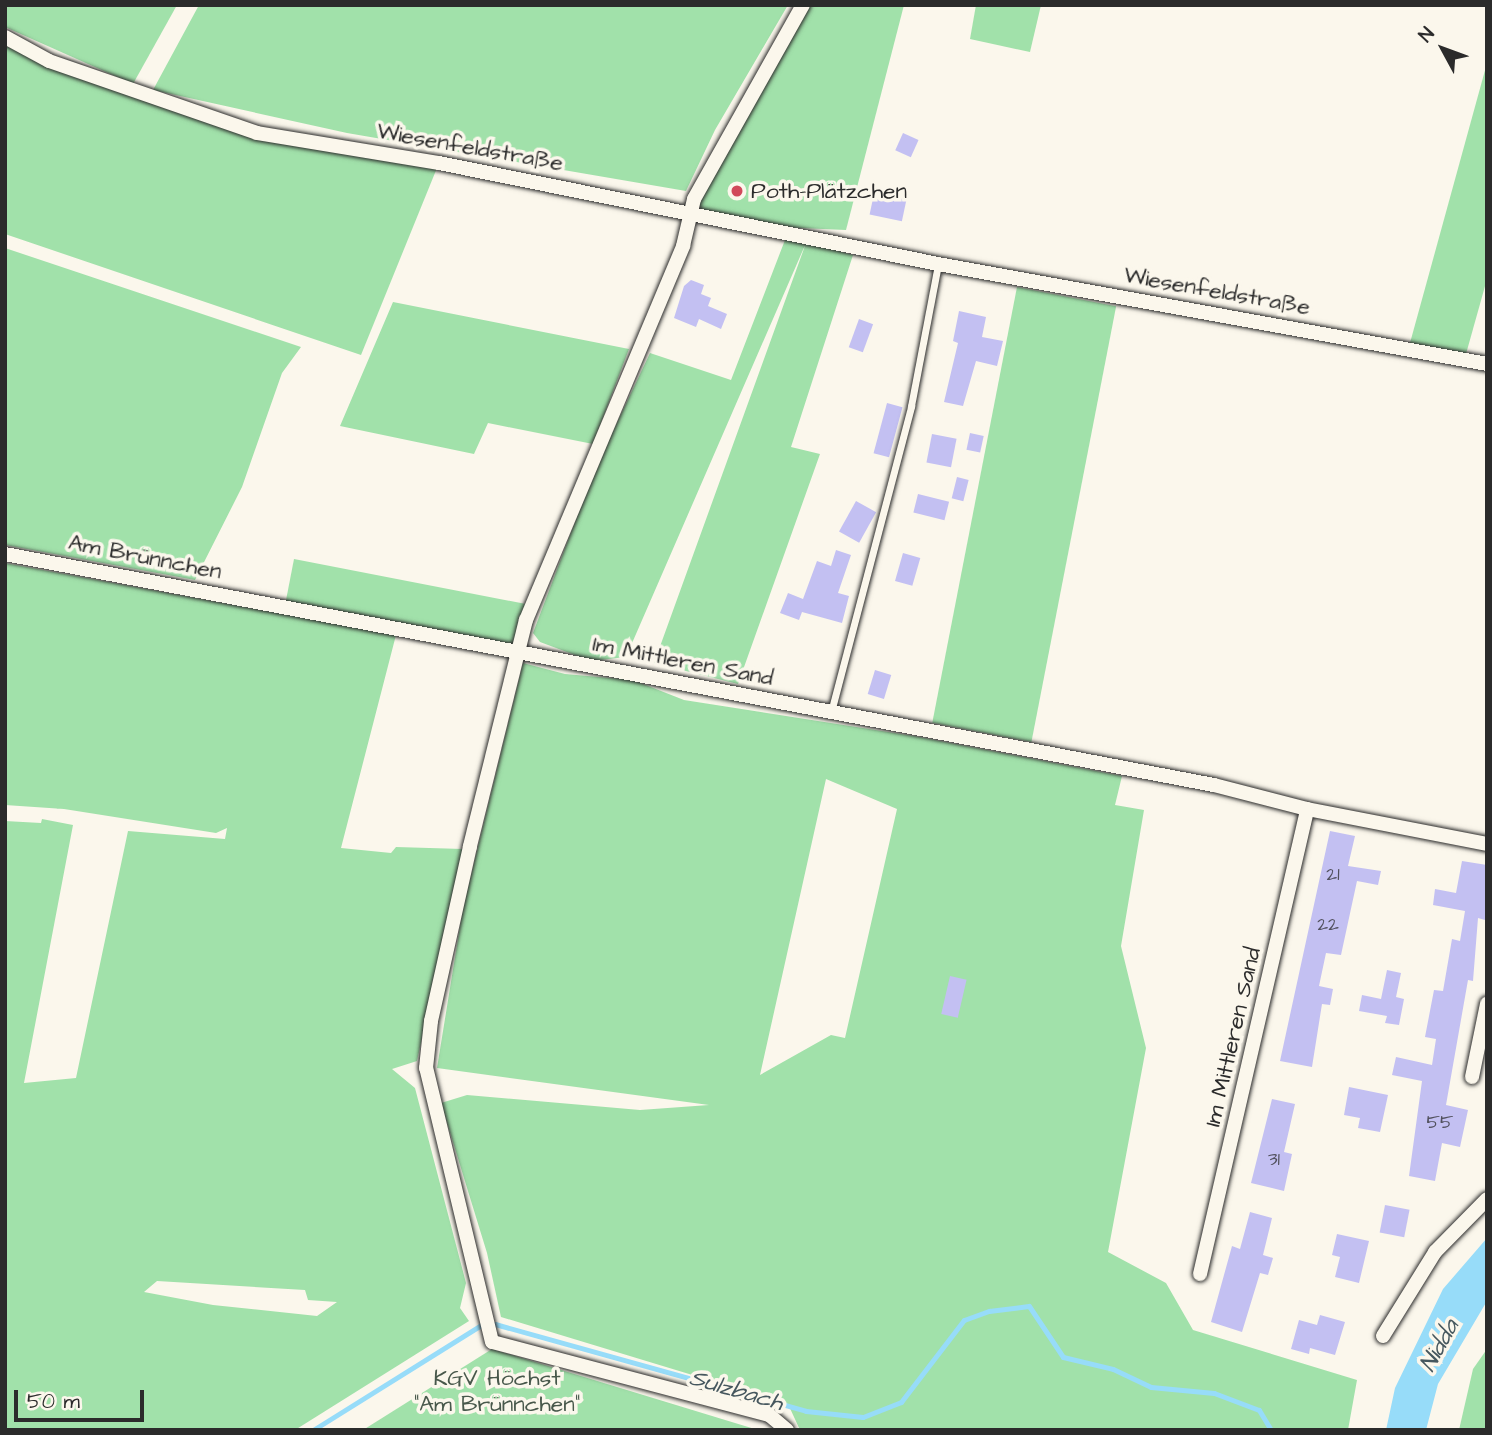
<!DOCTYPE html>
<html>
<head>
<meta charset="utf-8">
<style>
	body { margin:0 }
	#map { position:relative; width:1492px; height:1435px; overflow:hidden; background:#fbf7ec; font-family:"Architects Daughter",sans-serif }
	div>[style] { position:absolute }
	.green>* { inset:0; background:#a1e1aa; transform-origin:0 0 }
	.water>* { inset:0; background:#97dcf9 }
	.stream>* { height:5px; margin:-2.5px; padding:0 2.5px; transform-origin:2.5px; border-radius:2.5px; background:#97dcf9 }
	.building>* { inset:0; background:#c3c0f2; transform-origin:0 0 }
	.roads { filter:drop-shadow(0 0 2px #2b2b2b) drop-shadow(0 0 2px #2b2b2b) }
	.lane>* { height:7px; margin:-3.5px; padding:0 3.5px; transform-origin:3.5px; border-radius:3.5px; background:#fbf7ec }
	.street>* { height:14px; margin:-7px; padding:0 7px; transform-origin:7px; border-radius:7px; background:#fbf7ec }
	.dots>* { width:19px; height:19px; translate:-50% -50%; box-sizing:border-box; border:4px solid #fbf7ec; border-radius:50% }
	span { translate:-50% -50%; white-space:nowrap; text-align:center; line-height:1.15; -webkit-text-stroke:7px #fbf7ec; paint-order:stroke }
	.number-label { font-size:19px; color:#51505d }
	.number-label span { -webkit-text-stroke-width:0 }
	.street-label { font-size:23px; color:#2b2b2b }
	.poi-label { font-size:23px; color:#2b2b2b }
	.left { translate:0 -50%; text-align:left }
	.park-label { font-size:23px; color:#48584b }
	.water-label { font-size:24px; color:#46575e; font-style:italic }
	.frame { position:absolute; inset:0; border:7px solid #2b2b2b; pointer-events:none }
	.north { position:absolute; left:1408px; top:14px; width:70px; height:70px; -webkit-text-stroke:5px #fbf7ec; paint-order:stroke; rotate:311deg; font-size:19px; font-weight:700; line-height:28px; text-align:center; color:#2b2b2b }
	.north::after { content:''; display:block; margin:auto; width:24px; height:32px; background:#2b2b2b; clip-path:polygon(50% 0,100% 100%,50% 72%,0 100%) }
	.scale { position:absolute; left:14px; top:1390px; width:130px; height:32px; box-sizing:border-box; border:4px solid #2b2b2b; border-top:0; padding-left:9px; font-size:21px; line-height:24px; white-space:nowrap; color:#2b2b2b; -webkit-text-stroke:5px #fbf7ec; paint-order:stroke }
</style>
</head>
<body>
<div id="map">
	<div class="green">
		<div style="clip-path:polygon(5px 5px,177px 5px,133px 84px,5px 27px)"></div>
		<div style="clip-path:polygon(199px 5px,788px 5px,715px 130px,686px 191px,347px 133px,153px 90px)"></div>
		<div style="clip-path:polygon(807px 5px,904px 5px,846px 230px,777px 227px,702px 211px,698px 202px)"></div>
		<div style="clip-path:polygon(976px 5px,1041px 5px,1030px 52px,970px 39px)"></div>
		<div style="clip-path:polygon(5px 37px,49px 61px,257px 133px,439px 163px,361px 355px,5px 234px)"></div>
		<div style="clip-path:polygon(1487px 63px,1487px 279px,1466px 354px,1410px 343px)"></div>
		<div style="clip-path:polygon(785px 240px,806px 242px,853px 255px,791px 447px,820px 454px,738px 684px,654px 663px,806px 243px,626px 657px,591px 661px,540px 642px,533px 633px,595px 469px,650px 353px,731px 380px)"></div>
		<div style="clip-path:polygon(5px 248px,301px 347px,282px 373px,242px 487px,195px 580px,5px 545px)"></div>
		<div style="left:1017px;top:287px;width:101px;height:444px;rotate:11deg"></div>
		<div style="clip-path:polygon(393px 302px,629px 349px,593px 444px,488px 423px,474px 454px,340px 426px)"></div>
		<div style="left:294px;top:559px;width:235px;height:47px;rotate:11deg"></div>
		<div style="clip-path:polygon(evenodd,5px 563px,396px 635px,341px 848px,391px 853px,396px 847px,463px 849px,417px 1061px,392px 1069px,415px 1088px,466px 1283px,460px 1308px,469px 1321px,295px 1430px,5px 1430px,5px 821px,41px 823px,42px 819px,73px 825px,24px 1083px,76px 1078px,128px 831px,225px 839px,227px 828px,216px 833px,64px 809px,5px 805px,5px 563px,157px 1281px,305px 1290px,308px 1300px,337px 1302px,317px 1316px,213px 1305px,144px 1292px,157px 1281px)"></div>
		<div style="clip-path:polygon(evenodd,523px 663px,565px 674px,633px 680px,684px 700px,914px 736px,1122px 776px,1115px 805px,1144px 810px,1121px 946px,1146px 1048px,1108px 1252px,1166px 1283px,1193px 1330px,1357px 1380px,1348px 1430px,800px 1430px,788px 1404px,501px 1317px,487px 1253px,441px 1103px,467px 1095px,640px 1110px,709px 1105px,437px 1068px,463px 908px,523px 663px,826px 779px,897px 809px,845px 1038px,831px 1035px,760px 1075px,826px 779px)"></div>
		<div style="clip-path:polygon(492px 1349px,758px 1430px,363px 1430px)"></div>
		<div style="clip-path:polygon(1487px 1349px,1487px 1430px,1459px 1430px,1473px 1369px)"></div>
	</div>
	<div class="water">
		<div style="clip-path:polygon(1487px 1238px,1487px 1301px,1438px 1384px,1426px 1430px,1386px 1430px,1395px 1388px,1443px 1289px)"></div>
	</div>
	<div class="stream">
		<div style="left:313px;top:1430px;width:198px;rotate:-32deg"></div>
		<div style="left:481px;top:1325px;width:14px;rotate:-4deg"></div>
		<div style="left:495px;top:1324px;width:323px;rotate:15.6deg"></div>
		<div style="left:806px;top:1411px;width:57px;rotate:6deg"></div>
		<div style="left:863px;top:1417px;width:41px;rotate:-21.5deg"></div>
		<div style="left:901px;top:1402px;width:103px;rotate:-52.5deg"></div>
		<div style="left:964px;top:1320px;width:27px;rotate:-20deg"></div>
		<div style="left:989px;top:1311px;width:40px;rotate:-7.1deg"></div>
		<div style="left:1029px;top:1306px;width:61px;rotate:56.3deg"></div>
		<div style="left:1063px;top:1357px;width:51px;rotate:13.5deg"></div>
		<div style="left:1113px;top:1369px;width:42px;rotate:25.3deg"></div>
		<div style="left:1151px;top:1387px;width:63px;rotate:5.4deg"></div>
		<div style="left:1214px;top:1393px;width:48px;rotate:20.7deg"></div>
		<div style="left:1259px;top:1410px;width:23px;rotate:59deg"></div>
	</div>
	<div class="building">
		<div style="left:903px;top:133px;width:17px;height:19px;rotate:24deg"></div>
		<div style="left:875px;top:189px;width:33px;height:26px;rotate:12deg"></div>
		<div style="clip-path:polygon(691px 280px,704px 285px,701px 294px,711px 298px,708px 306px,727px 314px,721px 329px,699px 319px,696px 327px,674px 318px,684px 286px)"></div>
		<div style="clip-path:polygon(959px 311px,986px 317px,982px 337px,1003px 341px,997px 366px,976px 361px,963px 406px,944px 402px,958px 343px,953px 341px)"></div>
		<div style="left:859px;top:319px;width:15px;height:30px;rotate:20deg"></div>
		<div style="left:887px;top:403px;width:16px;height:52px;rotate:15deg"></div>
		<div style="left:970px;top:433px;width:14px;height:17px;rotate:12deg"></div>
		<div style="left:932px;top:434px;width:25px;height:29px;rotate:11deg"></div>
		<div style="left:957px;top:477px;width:12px;height:22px;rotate:14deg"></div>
		<div style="left:918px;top:494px;width:32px;height:19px;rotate:14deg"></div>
		<div style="left:856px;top:501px;width:23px;height:35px;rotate:29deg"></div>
		<div style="clip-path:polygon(836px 550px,851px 555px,838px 593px,849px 596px,842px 623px,802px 612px,799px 620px,780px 613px,788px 593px,803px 599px,817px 561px,831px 566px)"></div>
		<div style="left:903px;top:553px;width:18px;height:29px;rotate:16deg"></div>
		<div style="left:875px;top:670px;width:17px;height:25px;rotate:17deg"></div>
		<div style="clip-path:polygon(1330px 831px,1355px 836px,1348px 866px,1381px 871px,1378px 885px,1357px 881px,1341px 955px,1326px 953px,1319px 986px,1333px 989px,1330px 1005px,1322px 1004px,1312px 1067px,1280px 1061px)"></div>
		<div style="clip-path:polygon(1462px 861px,1487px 865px,1487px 907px,1485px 920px,1478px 918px,1473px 981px,1468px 980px,1446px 1105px,1468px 1110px,1460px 1147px,1442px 1143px,1435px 1181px,1409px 1176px,1422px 1081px,1392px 1075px,1396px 1057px,1432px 1065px,1436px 1039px,1425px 1037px,1434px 990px,1443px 991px,1452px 939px,1460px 941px,1465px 911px,1433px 905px,1435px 889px,1456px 893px)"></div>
		<div style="clip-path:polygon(1387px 970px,1401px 973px,1396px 997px,1404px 999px,1399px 1025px,1385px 1023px,1387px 1016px,1359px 1011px,1362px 995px,1381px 999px)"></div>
		<div style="left:950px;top:976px;width:17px;height:39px;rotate:13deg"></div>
		<div style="clip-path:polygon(1349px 1087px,1388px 1095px,1380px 1132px,1358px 1128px,1360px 1118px,1344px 1115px)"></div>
		<div style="clip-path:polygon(1272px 1099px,1295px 1104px,1284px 1152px,1292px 1154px,1284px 1191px,1251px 1183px)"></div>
		<div style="left:1385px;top:1205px;width:25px;height:28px;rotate:11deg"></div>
		<div style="clip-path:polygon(1250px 1212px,1272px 1218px,1263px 1255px,1273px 1258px,1268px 1275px,1260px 1273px,1242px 1332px,1211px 1322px,1232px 1246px,1240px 1249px)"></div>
		<div style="clip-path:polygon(1337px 1234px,1369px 1241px,1359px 1283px,1335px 1277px,1340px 1257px,1332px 1255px)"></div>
		<div style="clip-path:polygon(1320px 1315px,1345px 1322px,1335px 1355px,1310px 1348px,1309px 1354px,1291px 1349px,1299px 1320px,1317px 1325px)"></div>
	</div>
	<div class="roads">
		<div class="lane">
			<div style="left:831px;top:712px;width:316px;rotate:-75.3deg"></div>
			<div style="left:911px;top:406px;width:145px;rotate:-79.2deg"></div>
		</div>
		<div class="street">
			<div style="left:5px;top:37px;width:50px;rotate:28.6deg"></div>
			<div style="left:49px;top:61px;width:220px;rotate:19.1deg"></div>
			<div style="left:257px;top:133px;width:184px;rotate:9.4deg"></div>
			<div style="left:439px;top:163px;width:509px;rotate:11.44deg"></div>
			<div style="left:938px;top:264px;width:558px;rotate:10.32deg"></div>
			<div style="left:5px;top:554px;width:1231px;rotate:10.82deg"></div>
			<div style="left:1214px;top:785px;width:96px;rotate:14.5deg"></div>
			<div style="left:1307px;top:809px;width:183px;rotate:11deg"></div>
			<div style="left:1472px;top:1077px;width:75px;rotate:-78.4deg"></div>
			<div style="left:1200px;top:1274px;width:477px;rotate:-77deg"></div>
			<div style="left:1383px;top:1336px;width:99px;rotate:-58.2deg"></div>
			<div style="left:1435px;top:1252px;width:74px;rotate:-45.5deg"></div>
			<div style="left:787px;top:1430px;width:23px;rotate:-140deg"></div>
			<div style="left:769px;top:1415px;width:286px;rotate:-165.2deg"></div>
			<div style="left:492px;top:1342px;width:282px;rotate:-103.5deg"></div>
			<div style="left:426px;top:1068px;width:47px;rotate:-83.9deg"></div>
			<div style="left:431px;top:1021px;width:179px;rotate:-77.4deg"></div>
			<div style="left:470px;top:846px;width:233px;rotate:-76.1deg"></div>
			<div style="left:526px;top:620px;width:406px;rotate:-67.2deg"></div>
			<div style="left:683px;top:246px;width:48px;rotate:-76.8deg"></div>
			<div style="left:694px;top:199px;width:223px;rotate:-60.7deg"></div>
		</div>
	</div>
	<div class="dots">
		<div style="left:737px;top:191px;background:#d1495b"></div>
	</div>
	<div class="number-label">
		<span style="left:1333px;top:875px">21</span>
		<span style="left:1328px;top:925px">22</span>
		<span style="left:1440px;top:1123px">55</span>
		<span style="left:1274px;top:1160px">31</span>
	</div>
	<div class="street-label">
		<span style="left:470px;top:147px;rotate:10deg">Wiesenfeldstraße</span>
		<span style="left:1217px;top:291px;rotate:10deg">Wiesenfeldstraße</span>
		<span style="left:145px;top:557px;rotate:11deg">Am Brünnchen</span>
		<span style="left:683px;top:661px;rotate:11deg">Im Mittleren Sand</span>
		<span style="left:1233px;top:1037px;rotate:-77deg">Im Mittleren Sand</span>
	</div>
	<div class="poi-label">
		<span class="left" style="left:751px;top:191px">Poth-Plätzchen</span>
	</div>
	<div class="park-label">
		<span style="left:497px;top:1391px">KGV Höchst<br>"Am Brünnchen"</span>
	</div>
	<div class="water-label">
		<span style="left:1440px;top:1346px;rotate:-61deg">Nidda</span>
		<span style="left:736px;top:1391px;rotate:16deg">Sulzbach</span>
	</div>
	<div class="frame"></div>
	<div class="north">N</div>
	<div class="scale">50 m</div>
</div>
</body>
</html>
